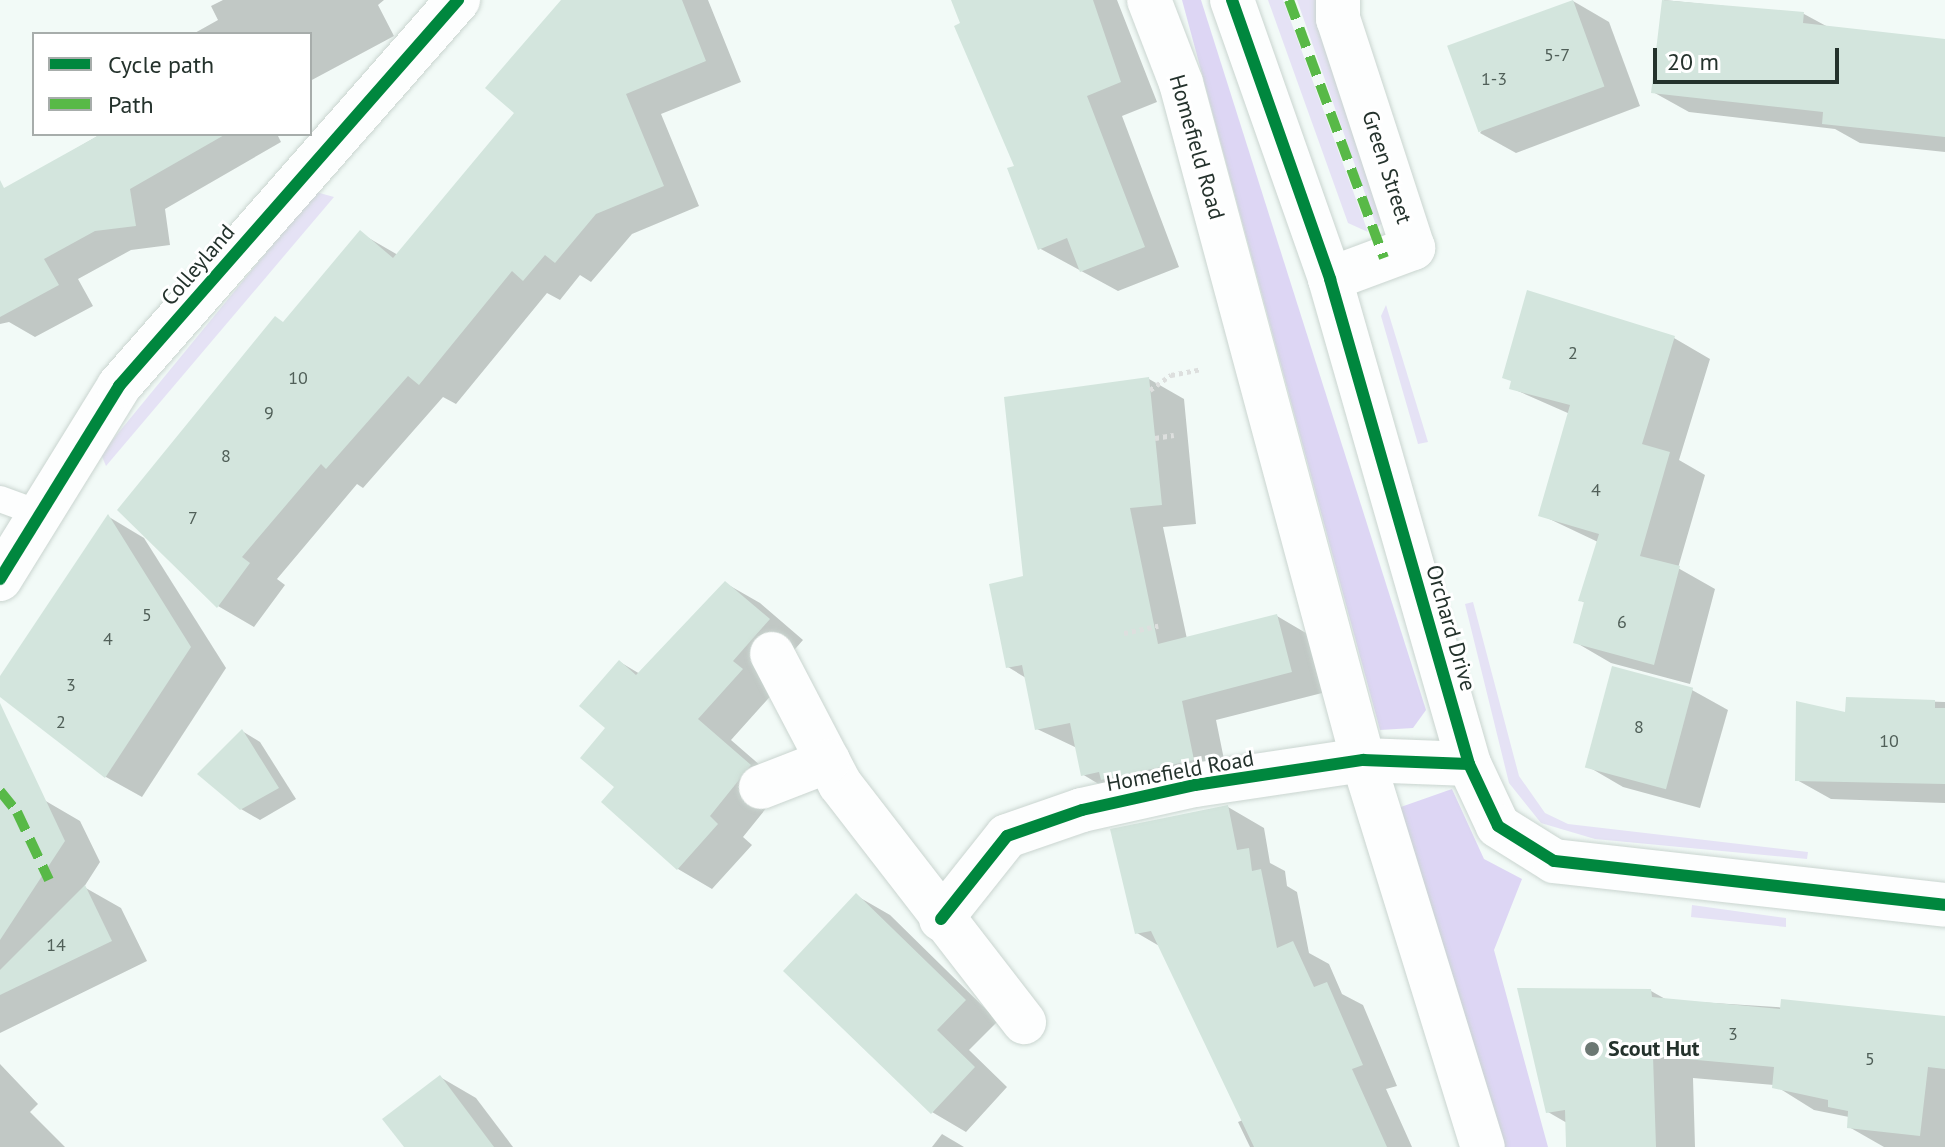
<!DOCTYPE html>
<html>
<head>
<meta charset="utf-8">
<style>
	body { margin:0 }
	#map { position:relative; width:1945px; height:1147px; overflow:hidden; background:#f2faf7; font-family:"PT Sans",sans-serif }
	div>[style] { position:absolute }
	.green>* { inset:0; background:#e5e2f5 }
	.forest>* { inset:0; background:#ddd6f4 }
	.shadow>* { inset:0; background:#0003 }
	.building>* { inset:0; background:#d3e5dd; transform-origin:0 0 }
	.path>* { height:5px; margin-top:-2.5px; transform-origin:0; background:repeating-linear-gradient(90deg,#dddfde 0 4px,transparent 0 8px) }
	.roads { filter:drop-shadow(0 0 2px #cad5d0) drop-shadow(0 0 2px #cad5d0) }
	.lane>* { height:26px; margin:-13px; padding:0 13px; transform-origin:13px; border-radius:13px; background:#fdfefe }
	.street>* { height:44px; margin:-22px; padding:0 22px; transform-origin:22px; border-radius:22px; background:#fdfefe }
	.quiet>* { height:10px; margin-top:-5px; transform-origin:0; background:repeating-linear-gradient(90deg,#58b947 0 20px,transparent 0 30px) }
	.cycleway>* { height:12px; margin:-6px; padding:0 6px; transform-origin:6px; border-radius:6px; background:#00873e }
	.dots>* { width:22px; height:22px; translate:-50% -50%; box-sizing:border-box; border:4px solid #fff; border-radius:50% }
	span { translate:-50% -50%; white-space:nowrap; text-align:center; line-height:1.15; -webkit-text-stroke:6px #fff; paint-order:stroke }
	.number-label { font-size:18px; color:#505f58 }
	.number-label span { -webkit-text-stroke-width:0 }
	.street-label { font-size:22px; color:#24322c }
	.poi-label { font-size:22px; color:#24322c; font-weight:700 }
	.left { translate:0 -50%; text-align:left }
	.legend { position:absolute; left:32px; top:32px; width:280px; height:104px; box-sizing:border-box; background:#fff; border:2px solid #a7adab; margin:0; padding:10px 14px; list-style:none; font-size:24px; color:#24322c }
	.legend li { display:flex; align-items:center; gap:16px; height:40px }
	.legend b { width:40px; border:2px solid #a7adab }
	.scale { position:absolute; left:1653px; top:48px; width:186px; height:36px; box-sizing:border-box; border:4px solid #24322c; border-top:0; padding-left:10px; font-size:24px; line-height:28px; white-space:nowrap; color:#24322c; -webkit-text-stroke:6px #fff; paint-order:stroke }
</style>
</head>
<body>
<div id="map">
	<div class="green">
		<div style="clip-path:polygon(1268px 0,1283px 0,1368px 232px,1348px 223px)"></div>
		<div style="clip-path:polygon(1297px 0,1320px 0,1383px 222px,1377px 228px)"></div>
		<div style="clip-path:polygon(316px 192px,334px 197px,106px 466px,101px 454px)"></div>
		<div style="clip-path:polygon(1386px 305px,1428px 442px,1418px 444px,1381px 316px)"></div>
		<div style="clip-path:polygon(1473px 602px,1519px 776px,1545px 813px,1568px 824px,1808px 852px,1807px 859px,1595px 839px,1541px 823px,1509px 783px,1465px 604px)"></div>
		<div style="clip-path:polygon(1692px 905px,1786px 918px,1786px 927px,1691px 917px)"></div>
	</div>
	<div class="forest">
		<div style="clip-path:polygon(1182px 0,1201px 0,1426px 710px,1413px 728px,1380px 730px)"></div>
		<div style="clip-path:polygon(1452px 789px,1484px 859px,1522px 879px,1494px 950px,1548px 1147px,1501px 1147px,1398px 808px)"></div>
	</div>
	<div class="shadow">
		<div style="clip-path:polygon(223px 0,384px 0,378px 5px,394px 36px,310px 81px,310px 34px,193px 34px,218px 20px,211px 6px)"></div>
		<div style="clip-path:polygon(562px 0,708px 0,741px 82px,661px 114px,699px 206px,632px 234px,591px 282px,580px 275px,560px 300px,547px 293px,456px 404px,443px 397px,363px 488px,357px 484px,277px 579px,285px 585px,254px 627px,218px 606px,284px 323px,360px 233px,398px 255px,517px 113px)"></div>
		<div style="clip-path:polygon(953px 0,1117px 0,1157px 102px,1122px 116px,1179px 267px,1118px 291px,1039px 248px,1017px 167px)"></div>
		<div style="clip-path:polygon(1664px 0,1804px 14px,1828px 27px,1945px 40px,1945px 152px,1860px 143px,1835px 129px,1689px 112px,1653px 92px)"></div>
		<div style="clip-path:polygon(1573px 1px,1609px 22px,1640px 106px,1516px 153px,1480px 133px)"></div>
		<div style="clip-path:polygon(101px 134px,277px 134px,281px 142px,165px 209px,170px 245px,131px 250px,78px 279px,93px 306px,35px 337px,9px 322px,0 324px,0 193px)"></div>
		<div style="clip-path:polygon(1674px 338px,1710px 359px,1679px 460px,1705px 475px,1678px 568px,1715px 589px,1690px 684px,1611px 663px,1575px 642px,1585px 603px,1580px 600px,1598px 542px,1541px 515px,1570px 414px,1511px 388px)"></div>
		<div style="clip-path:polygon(1149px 379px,1184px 399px,1196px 524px,1163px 527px,1187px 639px,1277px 616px,1311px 636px,1326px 692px,1216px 720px,1228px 779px,1117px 795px,1082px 774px,1077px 748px,1037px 729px,1026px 678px,1008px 667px,1025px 578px)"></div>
		<div style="clip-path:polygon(109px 517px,144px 538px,226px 668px,142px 797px,106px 777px,0 695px)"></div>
		<div style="clip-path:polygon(725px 583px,760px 603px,803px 640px,766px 682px,776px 690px,731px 740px,784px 786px,743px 837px,752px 845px,712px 889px,678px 869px,617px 787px,608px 728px,620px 662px,640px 674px)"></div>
		<div style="clip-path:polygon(1692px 690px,1728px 710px,1700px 808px,1623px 787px,1587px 766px)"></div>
		<div style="clip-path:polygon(1848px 699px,1945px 702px,1945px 803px,1831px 799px,1797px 780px,1847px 715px)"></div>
		<div style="clip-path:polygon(242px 731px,260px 742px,296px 799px,260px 820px,241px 809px)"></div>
		<div style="clip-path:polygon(44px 800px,80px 821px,100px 862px,84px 887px,121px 908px,147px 961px,0 1033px,0 821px)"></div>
		<div style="clip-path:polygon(1228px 807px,1264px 828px,1270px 863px,1285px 871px,1287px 886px,1297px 892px,1309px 953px,1329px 964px,1342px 994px,1363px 1005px,1397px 1086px,1386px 1089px,1412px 1147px,1250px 1147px,1238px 1122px,1243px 1120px,1161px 947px,1137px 933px)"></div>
		<div style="clip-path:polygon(857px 896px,890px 915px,998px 1021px,969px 1050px,1007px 1087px,966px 1132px,932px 1112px)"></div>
		<div style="clip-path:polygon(1651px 991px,1667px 1000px,1945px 1018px,1945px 1147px,1884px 1147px,1849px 1127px,1849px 1117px,1814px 1110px,1774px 1085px,1693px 1078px,1695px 1147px,1568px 1147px,1567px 1123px,1548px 1112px)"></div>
		<div style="clip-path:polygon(0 1064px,38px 1104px,30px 1112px,65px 1147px,0 1147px)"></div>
		<div style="clip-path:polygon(440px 1077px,476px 1098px,513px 1147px,406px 1147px)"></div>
		<div style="clip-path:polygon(942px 1134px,964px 1147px,932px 1147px)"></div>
	</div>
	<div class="building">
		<div style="clip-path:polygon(561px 0,682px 0,706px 61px,626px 94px,664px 186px,596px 214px,555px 263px,545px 255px,523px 281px,512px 271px,419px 385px,408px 376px,326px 469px,321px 464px,242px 557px,250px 563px,217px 608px,117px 510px,275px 316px,283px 322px,360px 230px,393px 258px,514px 113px,485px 88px)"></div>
		<div style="clip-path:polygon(951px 0,1093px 0,1121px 82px,1087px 96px,1145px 247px,1080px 272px,1067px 238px,1038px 250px,1007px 168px,1014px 166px,954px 26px,960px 23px)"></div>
		<div style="left:1573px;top:0;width:92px;height:134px;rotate:70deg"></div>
		<div style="clip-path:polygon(1662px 0,1804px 12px,1803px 23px,1945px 39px,1945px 137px,1822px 124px,1823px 112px,1651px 93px)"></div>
		<div style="clip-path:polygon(101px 134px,226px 134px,130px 189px,136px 226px,95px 231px,44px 259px,59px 285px,0 317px,0 180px,4px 188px)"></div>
		<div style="clip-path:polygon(1527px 290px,1675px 336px,1642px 444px,1670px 452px,1640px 556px,1680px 566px,1654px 665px,1573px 643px,1584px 602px,1578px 601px,1599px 534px,1538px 516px,1570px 405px,1509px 389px,1511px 381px,1502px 378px)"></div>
		<div style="clip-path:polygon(1149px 377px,1162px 505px,1130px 508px,1158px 644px,1277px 614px,1292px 672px,1182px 701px,1194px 760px,1101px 780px,1099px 772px,1081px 776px,1070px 723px,1035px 730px,1022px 665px,1006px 668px,989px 584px,1023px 576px,1004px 397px)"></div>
		<div style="clip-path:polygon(108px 514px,191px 647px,105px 778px,0 697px,0 676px)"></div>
		<div style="clip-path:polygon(725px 581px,770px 619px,733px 661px,743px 669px,698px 719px,751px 765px,710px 816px,718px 824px,677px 870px,601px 802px,614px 787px,580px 758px,605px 728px,579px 706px,619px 660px,636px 675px)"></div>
		<div style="left:1612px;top:666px;width:84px;height:105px;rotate:15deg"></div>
		<div style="clip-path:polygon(1846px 697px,1935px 700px,1935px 708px,1945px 708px,1945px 784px,1795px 781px,1796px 701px,1845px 712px)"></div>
		<div style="clip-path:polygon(0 703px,65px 841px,0 940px)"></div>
		<div style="clip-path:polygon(242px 729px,279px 788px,240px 810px,197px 774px)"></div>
		<div style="clip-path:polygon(1228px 805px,1237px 850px,1249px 848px,1252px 871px,1261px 869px,1277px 948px,1293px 941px,1314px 987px,1327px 982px,1363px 1065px,1352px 1069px,1387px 1147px,1254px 1147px,1151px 931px,1135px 934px,1110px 829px)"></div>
		<div style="clip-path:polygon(85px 885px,112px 941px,0 995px,0 970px)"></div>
		<div style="clip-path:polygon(856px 893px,966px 1000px,937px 1030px,975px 1067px,931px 1114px,783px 971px)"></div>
		<div style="clip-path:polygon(1517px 988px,1651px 989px,1652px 997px,1780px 1009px,1781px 999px,1945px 1016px,1945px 1069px,1928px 1067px,1920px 1136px,1847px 1128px,1848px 1111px,1828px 1107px,1828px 1100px,1772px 1088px,1774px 1067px,1653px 1056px,1656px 1147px,1566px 1147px,1565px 1110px,1546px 1113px)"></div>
		<div style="clip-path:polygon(440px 1075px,494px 1147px,404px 1147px,382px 1119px)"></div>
	</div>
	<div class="path">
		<div style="left:1150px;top:390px;width:26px;rotate:-36deg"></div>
		<div style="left:1171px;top:375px;width:31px;rotate:-11deg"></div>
		<div style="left:1155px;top:438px;width:19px;rotate:-9deg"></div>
		<div style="left:1124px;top:633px;width:35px;rotate:-12deg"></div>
	</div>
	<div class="roads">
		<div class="lane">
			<div style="left:0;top:499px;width:40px;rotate:20.2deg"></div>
		</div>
		<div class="street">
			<div style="left:1149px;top:0;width:89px;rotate:68.9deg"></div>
			<div style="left:1181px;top:83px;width:701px;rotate:74.95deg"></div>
			<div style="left:1363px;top:760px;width:405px;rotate:72.8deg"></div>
			<div style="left:1232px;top:0;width:296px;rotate:70.6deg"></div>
			<div style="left:1330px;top:279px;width:505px;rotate:74.01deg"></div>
			<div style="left:1469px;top:764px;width:68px;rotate:64.9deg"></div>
			<div style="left:1498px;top:826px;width:66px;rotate:32deg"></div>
			<div style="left:1554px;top:861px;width:393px;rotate:6.4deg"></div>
			<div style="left:1330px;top:279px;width:89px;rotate:-20.5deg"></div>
			<div style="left:1413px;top:248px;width:241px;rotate:-108.1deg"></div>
			<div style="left:1338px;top:19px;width:19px;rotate:-90deg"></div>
			<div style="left:0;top:579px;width:227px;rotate:-58.3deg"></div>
			<div style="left:119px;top:386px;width:514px;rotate:-48.71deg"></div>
			<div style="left:772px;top:654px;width:147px;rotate:62.4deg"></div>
			<div style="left:840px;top:784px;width:301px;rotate:52.3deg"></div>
			<div style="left:761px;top:787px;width:72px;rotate:-21.2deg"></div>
			<div style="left:941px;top:919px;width:106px;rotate:-51.5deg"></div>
			<div style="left:1007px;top:836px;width:79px;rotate:-19.1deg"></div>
			<div style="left:1082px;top:810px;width:116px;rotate:-12.5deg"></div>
			<div style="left:1195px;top:785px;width:170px;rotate:-8.5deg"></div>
			<div style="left:1363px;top:760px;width:106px;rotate:2.2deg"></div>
		</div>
	</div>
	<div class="quiet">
		<div style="left:1289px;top:0;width:275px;rotate:69.8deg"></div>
		<div style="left:0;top:791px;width:27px;rotate:51deg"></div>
		<div style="left:17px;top:812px;width:75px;rotate:64.8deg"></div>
	</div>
	<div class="cycleway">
		<div style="left:1232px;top:0;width:296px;rotate:70.6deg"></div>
		<div style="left:1330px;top:279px;width:505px;rotate:74.01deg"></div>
		<div style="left:1469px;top:764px;width:68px;rotate:64.9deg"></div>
		<div style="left:1498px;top:826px;width:66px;rotate:32deg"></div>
		<div style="left:1554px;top:861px;width:393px;rotate:6.4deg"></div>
		<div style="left:0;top:579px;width:227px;rotate:-58.3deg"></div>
		<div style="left:119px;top:386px;width:514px;rotate:-48.71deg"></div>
		<div style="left:941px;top:919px;width:106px;rotate:-51.5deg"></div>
		<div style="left:1007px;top:836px;width:79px;rotate:-19.1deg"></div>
		<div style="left:1082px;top:810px;width:116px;rotate:-12.5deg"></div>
		<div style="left:1195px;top:785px;width:170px;rotate:-8.5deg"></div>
		<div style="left:1363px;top:760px;width:106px;rotate:2.2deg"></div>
	</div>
	<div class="dots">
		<div style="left:1592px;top:1049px;background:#6c7873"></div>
	</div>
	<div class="number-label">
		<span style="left:1557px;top:55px">5-7</span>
		<span style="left:1494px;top:79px">1-3</span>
		<span style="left:1573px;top:353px">2</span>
		<span style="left:298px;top:378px">10</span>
		<span style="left:269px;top:413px">9</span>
		<span style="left:226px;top:456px">8</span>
		<span style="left:1596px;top:490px">4</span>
		<span style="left:193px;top:518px">7</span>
		<span style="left:147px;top:615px">5</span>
		<span style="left:1622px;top:622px">6</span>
		<span style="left:108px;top:639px">4</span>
		<span style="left:71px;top:685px">3</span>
		<span style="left:61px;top:722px">2</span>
		<span style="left:1639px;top:727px">8</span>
		<span style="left:1889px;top:741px">10</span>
		<span style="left:56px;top:945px">14</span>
		<span style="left:1733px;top:1034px">3</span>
		<span style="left:1870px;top:1059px">5</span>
	</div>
	<div class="street-label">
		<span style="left:1197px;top:147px;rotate:74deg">Homefield Road</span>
		<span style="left:1387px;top:167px;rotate:72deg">Green Street</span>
		<span style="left:198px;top:265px;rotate:-49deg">Colleyland</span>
		<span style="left:1451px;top:628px;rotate:74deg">Orchard Drive</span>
		<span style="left:1180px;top:771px;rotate:-10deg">Homefield Road</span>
	</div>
	<div class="poi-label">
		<span class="left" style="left:1608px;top:1049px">Scout Hut</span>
	</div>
	<ul class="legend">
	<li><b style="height:10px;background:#00873e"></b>Cycle path</li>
	<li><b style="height:10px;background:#58b947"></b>Path</li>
	</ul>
	<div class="scale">20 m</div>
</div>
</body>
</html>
